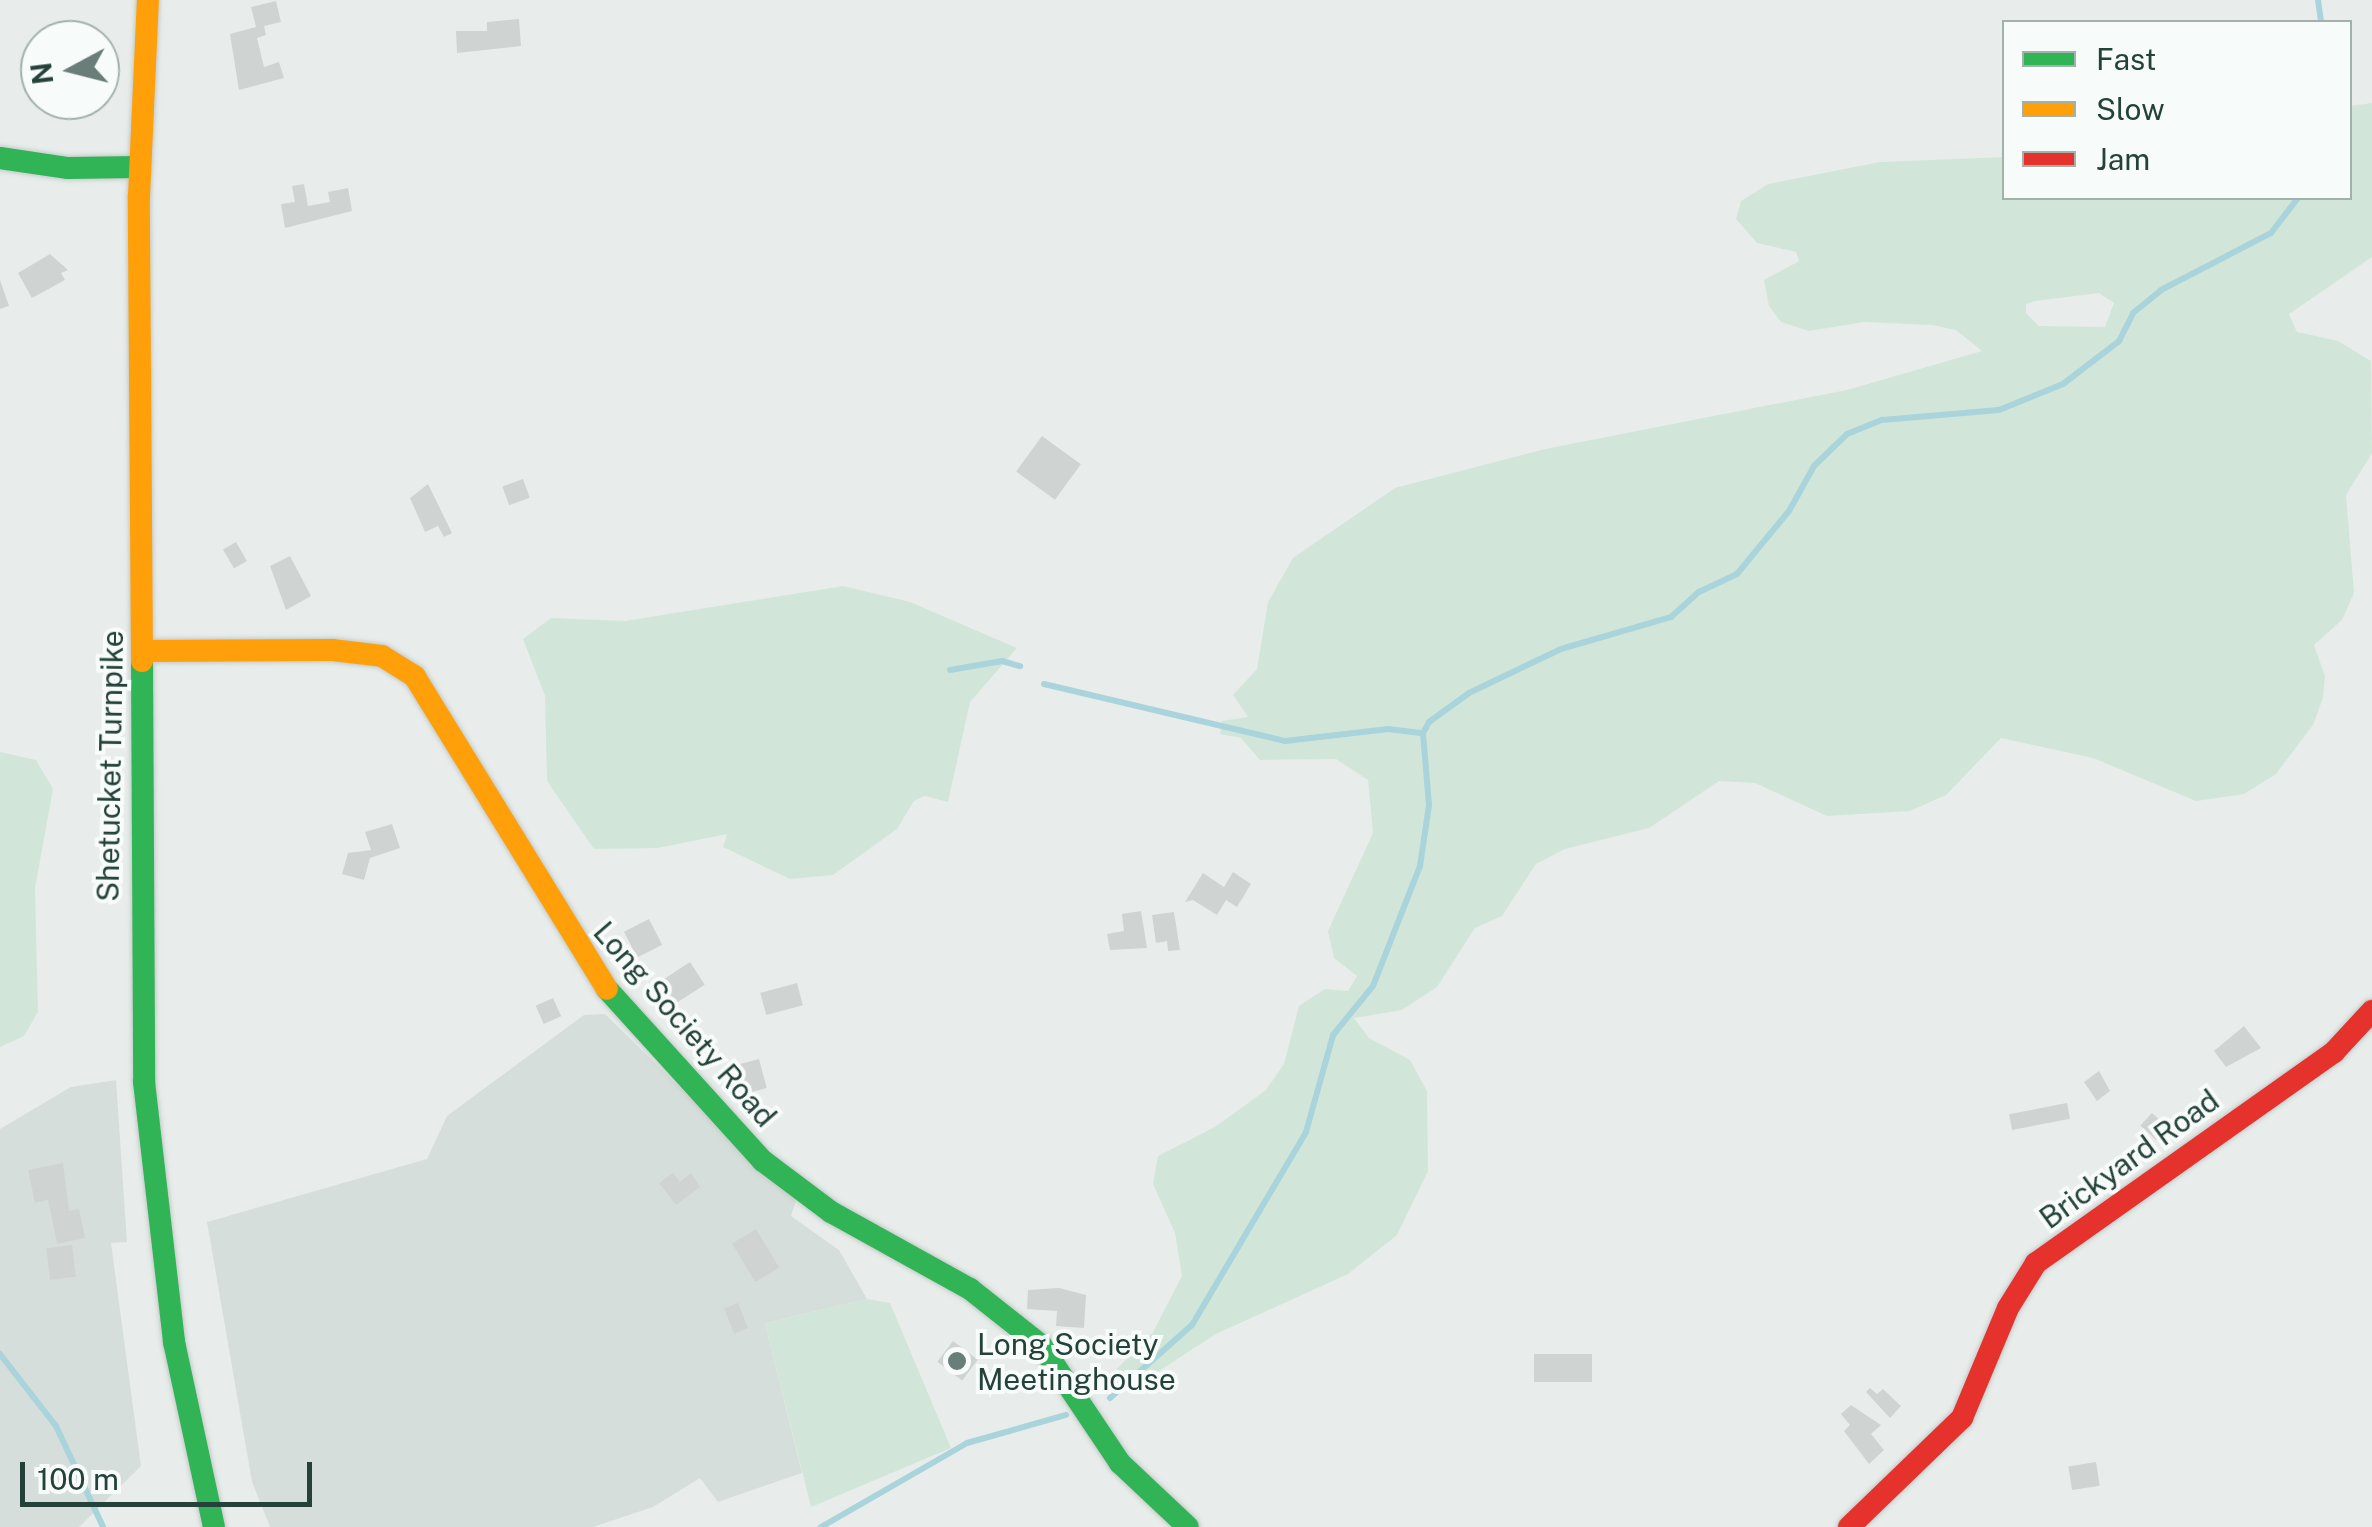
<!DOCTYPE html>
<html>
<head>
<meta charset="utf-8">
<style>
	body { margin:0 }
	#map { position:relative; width:2372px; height:1527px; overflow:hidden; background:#e8edeb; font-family:"Public Sans",sans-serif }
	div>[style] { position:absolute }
	.built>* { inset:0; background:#d6dedb }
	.green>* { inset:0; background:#d1e6d8 }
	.stream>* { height:6px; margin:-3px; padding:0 3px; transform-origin:3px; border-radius:3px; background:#a9d4db }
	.building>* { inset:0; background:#cfd4d2; transform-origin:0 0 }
	.roads { filter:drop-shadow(0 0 2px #c3cbc8) drop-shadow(0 0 2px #c3cbc8) }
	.fast>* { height:22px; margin:-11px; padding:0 11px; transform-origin:11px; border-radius:11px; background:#30b455 }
	.slow>* { height:22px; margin:-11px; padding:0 11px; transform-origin:11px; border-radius:11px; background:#ff9f0a }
	.jam>* { height:22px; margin:-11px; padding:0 11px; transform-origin:11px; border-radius:11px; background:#e5322d }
	.dots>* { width:28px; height:28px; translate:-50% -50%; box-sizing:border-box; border:5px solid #f7fbf9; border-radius:50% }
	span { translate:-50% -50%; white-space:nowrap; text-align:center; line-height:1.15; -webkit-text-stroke:8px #f7fbf9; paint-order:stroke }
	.street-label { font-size:30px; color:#24423a }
	.poi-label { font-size:30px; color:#24423a }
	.left { translate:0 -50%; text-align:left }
	.legend { position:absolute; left:2002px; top:20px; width:350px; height:180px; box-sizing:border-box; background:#f7fbf9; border:2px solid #a3b1ad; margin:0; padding:12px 18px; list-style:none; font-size:30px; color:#24423a }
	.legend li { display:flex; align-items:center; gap:20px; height:50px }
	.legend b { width:50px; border:2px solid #a3b1ad }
	.north { position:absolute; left:20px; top:20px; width:100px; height:100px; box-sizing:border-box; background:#f7fbf9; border:2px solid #a3b1ad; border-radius:50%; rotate:263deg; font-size:28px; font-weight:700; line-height:40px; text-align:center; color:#24423a }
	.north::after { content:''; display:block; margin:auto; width:35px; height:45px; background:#697e78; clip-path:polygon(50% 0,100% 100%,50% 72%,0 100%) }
	.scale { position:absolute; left:20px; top:1462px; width:292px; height:45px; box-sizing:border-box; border:5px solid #24423a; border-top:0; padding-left:12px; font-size:30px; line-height:35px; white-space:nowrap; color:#24423a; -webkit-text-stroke:8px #f7fbf9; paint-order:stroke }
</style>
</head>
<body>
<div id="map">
	<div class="built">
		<div style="clip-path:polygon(605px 1014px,796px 1201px,791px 1216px,839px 1250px,867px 1299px,765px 1323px,802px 1473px,718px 1502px,700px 1478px,653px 1507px,593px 1527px,270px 1527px,252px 1482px,207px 1222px,427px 1159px,447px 1116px,584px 1015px)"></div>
		<div style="clip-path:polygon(116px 1080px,127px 1242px,111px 1243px,141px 1466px,79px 1527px,0 1527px,0 1129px,71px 1087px)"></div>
	</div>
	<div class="green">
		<div style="clip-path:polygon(evenodd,2372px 103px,2372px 257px,2289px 314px,2297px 332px,2338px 341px,2371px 361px,2372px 453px,2346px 495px,2354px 593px,2342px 620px,2314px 645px,2325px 676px,2323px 698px,2313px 725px,2276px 774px,2244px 794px,2196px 801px,2093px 758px,2001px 738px,1946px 795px,1910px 811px,1827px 816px,1755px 783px,1719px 781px,1649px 828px,1565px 849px,1536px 864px,1502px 916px,1475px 928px,1437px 987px,1402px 1010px,1354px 1018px,1369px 1038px,1410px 1060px,1427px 1091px,1428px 1171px,1397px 1235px,1348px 1274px,1216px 1334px,1131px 1389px,1112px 1388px,1111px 1375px,1153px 1332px,1182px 1276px,1175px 1233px,1153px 1184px,1158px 1156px,1215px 1127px,1266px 1090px,1284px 1064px,1299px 1006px,1325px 989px,1348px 991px,1357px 976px,1334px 958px,1328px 931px,1373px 833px,1368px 780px,1336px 759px,1260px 760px,1241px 738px,1220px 734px,1222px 721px,1248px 717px,1233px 695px,1257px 669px,1268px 602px,1293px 558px,1395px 488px,1545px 449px,1847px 390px,1982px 351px,1956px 330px,1932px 325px,1864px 322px,1809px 331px,1781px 322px,1769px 306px,1764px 280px,1799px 261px,1796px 252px,1757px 243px,1736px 219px,1741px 201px,1768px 184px,1880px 162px,2004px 157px,2004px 198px,2350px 198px,2350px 106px,2372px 103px,2099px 293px,2114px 303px,2105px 327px,2039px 326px,2026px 313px,2026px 304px,2035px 301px,2099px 293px)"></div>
		<div style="clip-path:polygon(843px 586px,910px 602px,1017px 648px,970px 702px,948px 802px,925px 796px,914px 801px,897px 829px,833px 875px,790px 879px,723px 847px,727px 834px,658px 848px,594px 849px,547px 781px,545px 696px,523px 639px,551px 618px,625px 621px)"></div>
		<div style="clip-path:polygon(0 752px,36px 760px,53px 789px,35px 888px,38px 1012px,24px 1036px,0 1047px)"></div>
		<div style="clip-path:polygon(867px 1299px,890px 1303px,951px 1448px,811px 1507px,765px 1323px)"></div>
	</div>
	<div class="stream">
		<div style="left:2318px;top:0;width:22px;rotate:82deg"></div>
		<div style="left:950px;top:670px;width:53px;rotate:-9.8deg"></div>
		<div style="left:1002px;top:661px;width:19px;rotate:16deg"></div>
		<div style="left:1044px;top:684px;width:248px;rotate:13.3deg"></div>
		<div style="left:1285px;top:741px;width:104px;rotate:-6.6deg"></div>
		<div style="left:1388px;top:729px;width:35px;rotate:7deg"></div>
		<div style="left:0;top:1354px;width:91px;rotate:52.1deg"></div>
		<div style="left:56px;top:1426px;width:111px;rotate:65deg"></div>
		<div style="left:1110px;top:1398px;width:110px;rotate:-41.7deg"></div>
		<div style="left:1192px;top:1325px;width:224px;rotate:-59.4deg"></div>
		<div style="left:1306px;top:1132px;width:101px;rotate:-74.4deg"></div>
		<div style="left:1333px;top:1035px;width:63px;rotate:-50.8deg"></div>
		<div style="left:1373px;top:986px;width:129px;rotate:-68.6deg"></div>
		<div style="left:1420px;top:866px;width:62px;rotate:-81.6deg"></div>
		<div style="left:1429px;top:805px;width:72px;rotate:-94.8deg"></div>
		<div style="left:1423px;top:733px;width:13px;rotate:-61deg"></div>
		<div style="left:1429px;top:722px;width:49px;rotate:-35.9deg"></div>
		<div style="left:1469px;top:693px;width:102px;rotate:-25.6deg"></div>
		<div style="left:1561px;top:649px;width:115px;rotate:-16.2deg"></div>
		<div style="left:1671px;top:617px;width:38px;rotate:-42deg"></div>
		<div style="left:1699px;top:592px;width:42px;rotate:-25.3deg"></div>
		<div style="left:1737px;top:574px;width:82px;rotate:-50.5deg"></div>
		<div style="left:1789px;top:511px;width:51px;rotate:-60.9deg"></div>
		<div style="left:1814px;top:466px;width:46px;rotate:-44.1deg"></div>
		<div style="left:1847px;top:434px;width:38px;rotate:-22deg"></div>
		<div style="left:1882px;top:420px;width:117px;rotate:-4.9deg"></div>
		<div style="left:1999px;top:410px;width:69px;rotate:-22.1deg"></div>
		<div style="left:2063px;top:384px;width:71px;rotate:-37.5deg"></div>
		<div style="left:2119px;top:341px;width:31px;rotate:-63deg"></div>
		<div style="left:2133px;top:313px;width:36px;rotate:-39deg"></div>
		<div style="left:2161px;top:290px;width:124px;rotate:-27.4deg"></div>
		<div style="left:2271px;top:233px;width:44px;rotate:-52.4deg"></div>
		<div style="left:821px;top:1527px;width:168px;rotate:-29.9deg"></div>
		<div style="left:967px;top:1443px;width:103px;rotate:-15.8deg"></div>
	</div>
	<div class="building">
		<div style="clip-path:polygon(276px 1px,281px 22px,264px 26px,266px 35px,257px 38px,264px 67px,279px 62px,284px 78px,239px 90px,230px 34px,256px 27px,251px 7px)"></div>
		<div style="clip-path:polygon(519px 19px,521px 46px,457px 53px,456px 31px,487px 31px,487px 22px)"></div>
		<div style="clip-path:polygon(304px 184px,308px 206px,330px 202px,328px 192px,348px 188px,352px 211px,285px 228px,281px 204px,295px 202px,292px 186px)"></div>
		<div style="clip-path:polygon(50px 254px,68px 270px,61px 273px,65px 280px,32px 298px,18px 273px)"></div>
		<div style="clip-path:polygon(0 280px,9px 306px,0 309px)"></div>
		<div style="left:1042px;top:436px;width:48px;height:44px;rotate:36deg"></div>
		<div style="left:523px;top:479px;width:20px;height:22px;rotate:70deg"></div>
		<div style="clip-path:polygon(428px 484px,452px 533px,444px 537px,438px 526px,425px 532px,410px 498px)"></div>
		<div style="left:236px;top:542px;width:22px;height:15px;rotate:60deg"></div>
		<div style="clip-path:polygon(290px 556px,311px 596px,286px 610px,270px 566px)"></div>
		<div style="clip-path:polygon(392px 824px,400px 848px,370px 858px,364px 880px,342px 874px,348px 853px,371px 850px,365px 832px)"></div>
		<div style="clip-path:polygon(1233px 872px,1251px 884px,1237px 907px,1226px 900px,1217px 915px,1193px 900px,1185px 902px,1203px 873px,1224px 887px)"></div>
		<div style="clip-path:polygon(1141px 911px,1147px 948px,1110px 950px,1107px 934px,1124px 931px,1122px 914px)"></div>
		<div style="clip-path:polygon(1174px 912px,1180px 950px,1168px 951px,1167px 941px,1156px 943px,1152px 915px)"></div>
		<div style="left:649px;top:919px;width:29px;height:28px;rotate:63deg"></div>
		<div style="left:690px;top:962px;width:27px;height:38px;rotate:57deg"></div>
		<div style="left:797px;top:983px;width:23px;height:38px;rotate:75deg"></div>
		<div style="left:553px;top:998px;width:20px;height:19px;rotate:66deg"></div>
		<div style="clip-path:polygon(2244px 1026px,2261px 1048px,2226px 1067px,2214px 1051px)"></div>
		<div style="left:759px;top:1059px;width:30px;height:34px;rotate:75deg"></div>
		<div style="clip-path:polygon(2099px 1071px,2110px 1091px,2097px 1101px,2084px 1082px)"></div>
		<div style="left:2067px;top:1103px;width:16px;height:59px;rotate:79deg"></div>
		<div style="left:2152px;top:1113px;width:22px;height:17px;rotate:43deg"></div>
		<div style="clip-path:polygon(63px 1163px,69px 1211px,79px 1209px,85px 1238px,57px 1244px,48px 1200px,35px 1203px,28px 1170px)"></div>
		<div style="clip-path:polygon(673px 1173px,680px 1182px,691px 1173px,700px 1187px,676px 1205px,659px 1183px)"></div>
		<div style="left:756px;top:1229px;width:45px;height:28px;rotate:59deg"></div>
		<div style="left:72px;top:1245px;width:32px;height:26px;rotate:83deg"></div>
		<div style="clip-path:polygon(1059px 1288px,1086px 1295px,1084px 1328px,1056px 1326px,1057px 1311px,1027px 1309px,1028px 1290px)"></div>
		<div style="left:738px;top:1303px;width:27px;height:15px;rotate:68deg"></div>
		<div style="left:953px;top:1341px;width:31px;height:26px;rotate:37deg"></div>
		<div style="left:1534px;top:1354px;width:58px;height:28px"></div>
		<div style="clip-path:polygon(1870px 1388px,1877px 1394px,1883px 1389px,1901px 1406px,1890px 1418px,1866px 1392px)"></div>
		<div style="clip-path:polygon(1851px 1405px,1881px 1425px,1871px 1434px,1884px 1450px,1869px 1464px,1844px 1431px,1850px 1425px,1841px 1414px)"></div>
		<div style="left:2096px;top:1462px;width:24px;height:28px;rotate:81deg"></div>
	</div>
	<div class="roads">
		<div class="fast">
			<div style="left:0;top:158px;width:69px;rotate:8.4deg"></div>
			<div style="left:68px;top:168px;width:71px;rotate:-0.8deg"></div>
			<div style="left:142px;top:661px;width:421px;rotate:89.7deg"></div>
			<div style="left:144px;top:1082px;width:262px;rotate:83.4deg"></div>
			<div style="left:174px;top:1342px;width:189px;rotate:77.8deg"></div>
			<div style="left:607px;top:989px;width:232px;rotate:47.8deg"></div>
			<div style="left:763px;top:1161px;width:85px;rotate:36.9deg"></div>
			<div style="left:831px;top:1212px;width:159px;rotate:29deg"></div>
			<div style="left:970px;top:1289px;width:90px;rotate:38.3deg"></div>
			<div style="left:1041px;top:1345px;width:142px;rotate:56.2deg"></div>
			<div style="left:1120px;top:1463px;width:93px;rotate:43.3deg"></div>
		</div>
		<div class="slow">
			<div style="left:142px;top:651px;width:190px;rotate:-0.3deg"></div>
			<div style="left:332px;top:650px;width:50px;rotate:6.8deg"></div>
			<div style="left:382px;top:656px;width:39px;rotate:32deg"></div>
			<div style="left:415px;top:677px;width:366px;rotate:58.4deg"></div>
			<div style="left:142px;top:661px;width:465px;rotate:-90.4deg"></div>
			<div style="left:139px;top:196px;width:196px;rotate:-87.4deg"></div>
		</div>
		<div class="jam">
			<div style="left:1849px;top:1527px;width:157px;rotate:-44deg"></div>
			<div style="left:1962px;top:1418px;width:119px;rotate:-67.3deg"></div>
			<div style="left:2008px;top:1308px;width:53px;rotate:-58.1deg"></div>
			<div style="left:2036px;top:1263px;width:365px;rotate:-35.3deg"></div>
			<div style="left:2334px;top:1052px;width:56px;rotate:-47.2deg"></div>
		</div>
	</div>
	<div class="dots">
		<div style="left:957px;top:1361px;background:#697e78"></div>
	</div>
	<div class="street-label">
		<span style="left:110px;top:766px;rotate:-89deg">Shetucket Turnpike</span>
		<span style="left:685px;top:1024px;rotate:49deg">Long Society Road</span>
		<span style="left:2129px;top:1159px;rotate:-36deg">Brickyard Road</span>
	</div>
	<div class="poi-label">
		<span class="left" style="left:977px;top:1361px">Long Society<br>Meetinghouse</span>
	</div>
	<ul class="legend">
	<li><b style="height:12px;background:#30b455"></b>Fast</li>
	<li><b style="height:12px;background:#ff9f0a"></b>Slow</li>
	<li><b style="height:12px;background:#e5322d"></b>Jam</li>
	</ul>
	<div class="north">N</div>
	<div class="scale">100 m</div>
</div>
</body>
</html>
